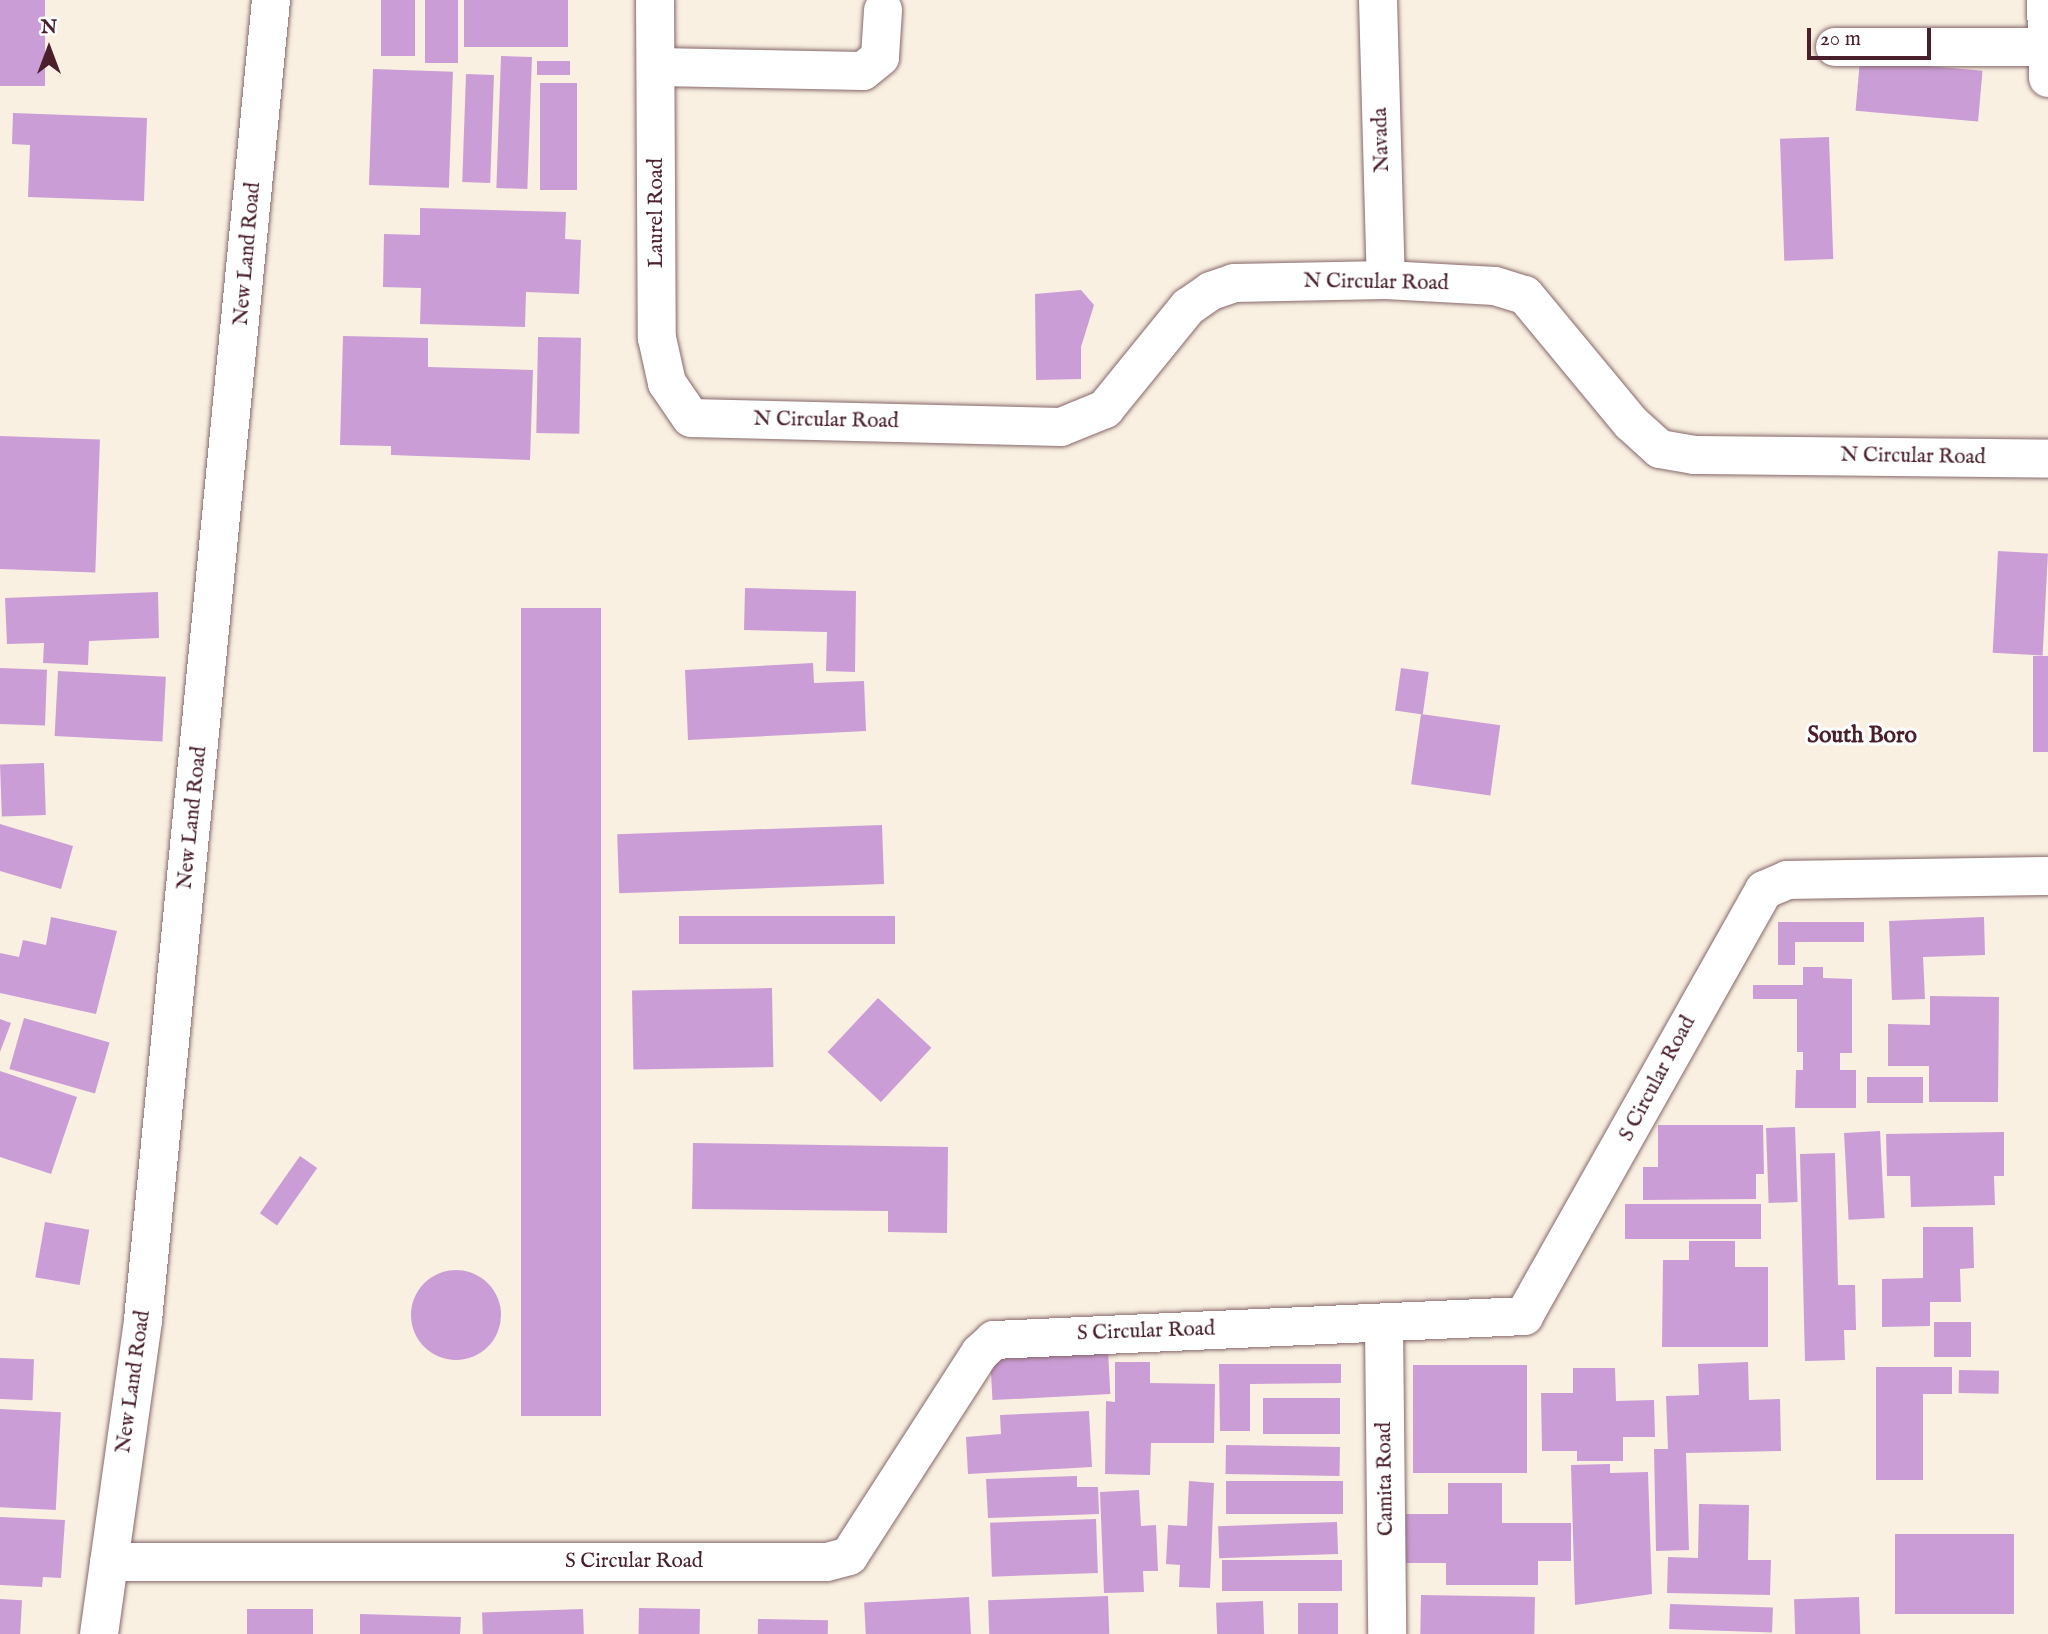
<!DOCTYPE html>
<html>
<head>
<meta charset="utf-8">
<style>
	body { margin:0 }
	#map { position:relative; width:2048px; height:1634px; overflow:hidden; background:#f9f0e1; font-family:"IM FELL English",serif }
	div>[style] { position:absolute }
	.building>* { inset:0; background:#ca9dd6; transform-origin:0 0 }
	.round { border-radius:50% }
	.roads { filter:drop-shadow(0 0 2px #87686b) drop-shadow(0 0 2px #87686b) }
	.minor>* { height:38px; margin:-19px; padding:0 19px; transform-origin:19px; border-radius:19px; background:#fff }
	.tertiary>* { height:38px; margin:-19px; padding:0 19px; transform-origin:19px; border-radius:19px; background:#fff }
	span { translate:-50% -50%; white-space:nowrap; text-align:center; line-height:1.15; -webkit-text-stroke:6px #fff; paint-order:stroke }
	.street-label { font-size:21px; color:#4a1f2b }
	.neighbourhood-label { font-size:23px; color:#4a1f2b; font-weight:700 }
	.north { position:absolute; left:14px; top:14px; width:70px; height:70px; -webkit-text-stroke:5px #fff; paint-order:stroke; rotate:0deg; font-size:19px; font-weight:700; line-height:28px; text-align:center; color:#4a1f2b }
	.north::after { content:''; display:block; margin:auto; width:24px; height:32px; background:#4a1f2b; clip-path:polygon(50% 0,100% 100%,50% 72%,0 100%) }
	.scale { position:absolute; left:1807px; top:28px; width:124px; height:32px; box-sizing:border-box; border:4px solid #4a1f2b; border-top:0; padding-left:9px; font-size:21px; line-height:24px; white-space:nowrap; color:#4a1f2b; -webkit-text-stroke:5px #fff; paint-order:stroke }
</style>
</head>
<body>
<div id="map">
	<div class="building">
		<div style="left:0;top:0;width:45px;height:86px"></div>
		<div style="left:381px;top:0;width:34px;height:56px"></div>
		<div style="left:425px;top:0;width:33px;height:63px"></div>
		<div style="left:464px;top:0;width:104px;height:47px"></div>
		<div style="left:501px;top:56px;width:31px;height:132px;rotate:2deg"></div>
		<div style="left:1860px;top:60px;width:123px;height:51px;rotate:5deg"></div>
		<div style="left:537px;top:61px;width:33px;height:14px"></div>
		<div style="left:373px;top:69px;width:80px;height:116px;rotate:2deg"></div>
		<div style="left:466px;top:74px;width:28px;height:108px;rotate:2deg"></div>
		<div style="left:540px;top:83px;width:37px;height:107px"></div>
		<div style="clip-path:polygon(13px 113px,147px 118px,144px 201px,28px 197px,30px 145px,12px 144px)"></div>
		<div style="left:1829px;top:137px;width:122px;height:49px;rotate:88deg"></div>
		<div style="clip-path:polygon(420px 208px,566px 212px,565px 239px,581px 240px,579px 294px,526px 292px,525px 327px,420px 324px,421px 288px,383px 287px,384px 234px,420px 235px)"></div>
		<div style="clip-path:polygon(1081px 290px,1094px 305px,1081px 347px,1081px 379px,1036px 380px,1035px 294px)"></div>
		<div style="clip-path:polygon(343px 336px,428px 338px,428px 367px,533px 370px,530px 460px,391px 455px,391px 446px,340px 445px)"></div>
		<div style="left:538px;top:337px;width:43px;height:96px;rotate:1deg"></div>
		<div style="left:0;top:436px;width:100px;height:133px;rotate:2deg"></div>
		<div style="left:1998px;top:551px;width:50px;height:102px;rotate:3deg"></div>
		<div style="clip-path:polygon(745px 588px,856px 591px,855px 672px,826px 671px,827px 632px,744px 630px)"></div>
		<div style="clip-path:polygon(158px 592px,159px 638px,89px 641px,88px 665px,43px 663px,44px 643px,7px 644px,5px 598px)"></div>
		<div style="left:521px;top:608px;width:80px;height:808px"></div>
		<div style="left:2033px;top:656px;width:15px;height:96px"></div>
		<div style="clip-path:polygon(813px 663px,814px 683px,864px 681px,866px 731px,688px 740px,685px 670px)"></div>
		<div style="left:0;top:668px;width:47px;height:56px;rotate:2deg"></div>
		<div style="left:1401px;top:668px;width:28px;height:43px;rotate:8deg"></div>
		<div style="left:58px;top:671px;width:108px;height:65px;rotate:3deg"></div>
		<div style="left:1421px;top:714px;width:80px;height:71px;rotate:8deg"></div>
		<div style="left:44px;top:763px;width:52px;height:44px;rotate:88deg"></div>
		<div style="clip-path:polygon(0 824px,73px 846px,61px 889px,0 871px)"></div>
		<div style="left:882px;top:825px;width:59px;height:265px;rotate:88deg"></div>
		<div style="left:679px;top:916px;width:216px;height:28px"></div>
		<div style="clip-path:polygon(51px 917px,117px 931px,96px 1014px,0 993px,0 953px,19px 957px,23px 940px,46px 945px)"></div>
		<div style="clip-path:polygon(1984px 917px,1985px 955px,1923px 957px,1925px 999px,1892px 1000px,1889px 921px)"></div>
		<div style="clip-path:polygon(1778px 922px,1864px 922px,1864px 942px,1795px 942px,1795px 965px,1778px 965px)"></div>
		<div style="clip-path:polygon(1803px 967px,1823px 967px,1823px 978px,1852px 979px,1852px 1053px,1840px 1053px,1840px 1070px,1856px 1070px,1856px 1108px,1795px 1108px,1796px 1070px,1803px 1070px,1803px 1052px,1797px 1052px,1797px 999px,1753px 999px,1753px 985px,1803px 985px)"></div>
		<div style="left:772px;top:988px;width:79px;height:140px;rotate:89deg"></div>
		<div style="clip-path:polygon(1930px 996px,1999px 997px,1998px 1102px,1929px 1102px,1929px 1066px,1888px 1066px,1888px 1024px,1930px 1025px)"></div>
		<div style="left:878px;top:998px;width:73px;height:74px;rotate:43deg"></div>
		<div style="left:24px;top:1018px;width:89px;height:53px;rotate:16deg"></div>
		<div style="clip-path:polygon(0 1019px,11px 1023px,0 1052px)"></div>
		<div style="clip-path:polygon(0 1071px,77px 1097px,51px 1174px,0 1157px)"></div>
		<div style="left:1923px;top:1077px;width:26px;height:56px;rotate:90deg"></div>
		<div style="clip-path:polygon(1658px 1125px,1763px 1125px,1764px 1174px,1756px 1174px,1756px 1199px,1643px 1200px,1643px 1167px,1658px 1167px)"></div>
		<div style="left:1795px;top:1127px;width:75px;height:29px;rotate:88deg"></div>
		<div style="left:1880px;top:1131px;width:87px;height:36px;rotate:87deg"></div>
		<div style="clip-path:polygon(2004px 1132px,2004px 1176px,1994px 1176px,1995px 1205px,1911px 1207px,1910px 1176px,1887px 1176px,1886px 1134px)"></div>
		<div style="clip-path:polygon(693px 1143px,948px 1147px,947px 1233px,888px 1232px,888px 1211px,692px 1209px)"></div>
		<div style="clip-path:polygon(1835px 1153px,1838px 1285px,1855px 1285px,1856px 1330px,1844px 1330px,1845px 1360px,1805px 1361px,1800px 1154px)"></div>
		<div style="left:300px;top:1156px;width:21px;height:70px;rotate:35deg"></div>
		<div style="left:1761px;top:1204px;width:35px;height:136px;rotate:90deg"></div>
		<div style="left:45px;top:1222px;width:45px;height:56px;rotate:10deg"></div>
		<div style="clip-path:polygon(1923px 1227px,1973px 1227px,1974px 1268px,1960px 1269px,1961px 1302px,1930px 1302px,1930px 1326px,1882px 1327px,1882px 1279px,1923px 1278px)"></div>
		<div style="clip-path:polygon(1689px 1241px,1735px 1241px,1735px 1267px,1768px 1267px,1768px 1347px,1662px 1347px,1663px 1260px,1689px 1260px)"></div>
		<div class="round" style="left:411px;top:1270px;width:90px;height:90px"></div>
		<div style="left:1934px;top:1322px;width:37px;height:35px"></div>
		<div style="left:1108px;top:1350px;width:44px;height:118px;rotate:87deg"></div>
		<div style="left:0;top:1358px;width:34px;height:41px;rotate:2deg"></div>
		<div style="clip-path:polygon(1115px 1362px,1150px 1362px,1150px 1383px,1215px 1384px,1214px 1443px,1151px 1443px,1150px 1475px,1105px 1474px,1106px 1401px,1115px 1402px)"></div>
		<div style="clip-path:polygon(1748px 1362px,1749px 1400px,1780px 1399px,1781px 1451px,1686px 1453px,1689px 1550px,1656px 1551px,1654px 1449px,1668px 1449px,1666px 1396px,1699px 1395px,1698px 1364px)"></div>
		<div style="clip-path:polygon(1219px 1364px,1341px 1364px,1341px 1383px,1250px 1384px,1250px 1431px,1220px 1431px)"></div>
		<div style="left:1527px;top:1365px;width:108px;height:114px;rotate:90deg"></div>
		<div style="clip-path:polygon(1876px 1367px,1952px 1367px,1952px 1394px,1923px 1394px,1923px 1480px,1876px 1480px)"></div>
		<div style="clip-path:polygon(1573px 1368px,1615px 1368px,1616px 1401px,1654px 1400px,1655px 1437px,1623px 1437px,1623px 1461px,1577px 1461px,1577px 1451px,1542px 1451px,1541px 1393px,1573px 1393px)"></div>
		<div style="left:1959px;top:1370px;width:40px;height:23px;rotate:1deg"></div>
		<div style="left:1340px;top:1398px;width:36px;height:77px;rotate:90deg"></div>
		<div style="left:0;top:1409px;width:61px;height:98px;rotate:3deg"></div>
		<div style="clip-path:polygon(1089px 1411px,1092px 1467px,968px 1474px,966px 1437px,1001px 1434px,1000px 1415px)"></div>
		<div style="left:1226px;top:1445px;width:114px;height:29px;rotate:1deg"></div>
		<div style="clip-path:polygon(1610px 1464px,1610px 1473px,1648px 1472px,1652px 1594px,1575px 1605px,1571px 1465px)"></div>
		<div style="clip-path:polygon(1077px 1476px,1077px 1487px,1098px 1487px,1099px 1514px,988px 1518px,986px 1479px)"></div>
		<div style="clip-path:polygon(1189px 1481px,1214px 1483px,1210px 1588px,1179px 1587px,1180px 1565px,1166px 1564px,1168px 1525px,1187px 1526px)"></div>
		<div style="left:1226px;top:1481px;width:117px;height:33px"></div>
		<div style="clip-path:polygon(1448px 1483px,1502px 1483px,1502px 1523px,1571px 1523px,1571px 1561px,1538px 1561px,1538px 1585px,1446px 1585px,1446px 1563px,1406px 1563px,1406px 1514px,1448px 1514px)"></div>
		<div style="clip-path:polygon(1139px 1490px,1141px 1526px,1156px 1525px,1158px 1571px,1143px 1571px,1144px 1592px,1104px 1593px,1100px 1492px)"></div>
		<div style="clip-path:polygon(1699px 1504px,1749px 1505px,1748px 1560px,1771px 1560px,1770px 1595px,1667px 1593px,1668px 1557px,1698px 1558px)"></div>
		<div style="clip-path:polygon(0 1517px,65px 1520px,61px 1578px,43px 1577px,42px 1587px,0 1585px)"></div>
		<div style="left:1096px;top:1519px;width:54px;height:106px;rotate:88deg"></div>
		<div style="left:1337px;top:1522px;width:32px;height:119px;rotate:88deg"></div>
		<div style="left:1895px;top:1534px;width:119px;height:80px"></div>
		<div style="left:1222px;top:1560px;width:120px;height:31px"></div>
		<div style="left:1421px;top:1595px;width:114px;height:39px;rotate:1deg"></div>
		<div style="left:1108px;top:1596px;width:38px;height:120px;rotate:88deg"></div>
		<div style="left:969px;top:1597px;width:37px;height:105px;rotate:87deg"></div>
		<div style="left:1859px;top:1597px;width:37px;height:65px;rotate:88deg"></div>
		<div style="left:0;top:1599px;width:22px;height:35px;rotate:3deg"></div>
		<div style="left:1263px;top:1601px;width:33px;height:47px;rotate:88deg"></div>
		<div style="left:1298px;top:1603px;width:40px;height:31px"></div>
		<div style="left:1670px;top:1604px;width:103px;height:25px;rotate:2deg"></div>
		<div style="left:639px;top:1608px;width:61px;height:26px;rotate:1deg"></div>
		<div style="left:313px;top:1609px;width:25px;height:66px;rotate:90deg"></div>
		<div style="left:583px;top:1609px;width:25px;height:101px;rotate:88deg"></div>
		<div style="clip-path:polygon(360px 1614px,461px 1617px,460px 1634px,360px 1634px)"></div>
		<div style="left:758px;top:1619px;width:70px;height:15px;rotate:1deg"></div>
	</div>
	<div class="roads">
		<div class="minor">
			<div style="left:655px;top:0;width:338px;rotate:89.7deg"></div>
			<div style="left:657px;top:338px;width:46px;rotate:77.5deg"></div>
			<div style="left:667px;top:383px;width:42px;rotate:55.6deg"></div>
			<div style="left:691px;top:418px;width:370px;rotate:1.4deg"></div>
			<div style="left:1061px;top:427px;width:48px;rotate:-22.2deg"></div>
			<div style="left:1105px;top:409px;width:132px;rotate:-50.9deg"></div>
			<div style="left:1188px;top:307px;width:28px;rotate:-35deg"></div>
			<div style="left:1211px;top:291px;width:24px;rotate:-19deg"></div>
			<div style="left:1234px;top:283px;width:152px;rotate:-1.1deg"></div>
			<div style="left:1386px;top:280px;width:109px;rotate:3.2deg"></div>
			<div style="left:1495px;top:286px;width:31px;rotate:17deg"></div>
			<div style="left:1525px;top:295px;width:166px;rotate:50.4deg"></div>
			<div style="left:1631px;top:423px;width:39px;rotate:42deg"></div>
			<div style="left:1660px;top:449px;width:35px;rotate:10deg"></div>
			<div style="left:1694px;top:455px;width:354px;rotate:0.6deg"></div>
			<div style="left:1378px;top:0;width:280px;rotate:88.4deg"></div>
			<div style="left:2046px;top:0;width:78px;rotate:88.5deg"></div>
			<div style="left:1835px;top:47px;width:213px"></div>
			<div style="left:657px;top:67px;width:206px;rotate:1.1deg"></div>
			<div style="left:863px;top:71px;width:22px;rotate:-39deg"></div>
			<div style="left:880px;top:57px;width:47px;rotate:-86.3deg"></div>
			<div style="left:1384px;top:1325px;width:309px;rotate:89.4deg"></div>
			<div style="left:109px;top:1562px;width:718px"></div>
			<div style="left:827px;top:1562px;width:23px;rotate:-15deg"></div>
			<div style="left:849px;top:1556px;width:242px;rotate:-57.2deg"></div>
			<div style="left:980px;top:1353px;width:19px;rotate:-43deg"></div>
			<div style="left:994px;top:1340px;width:531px;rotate:-2.59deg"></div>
			<div style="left:1524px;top:1316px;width:489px;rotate:-60.6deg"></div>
			<div style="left:1764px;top:890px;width:25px;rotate:-23deg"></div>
			<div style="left:1787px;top:880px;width:261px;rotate:-0.9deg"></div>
		</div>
		<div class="tertiary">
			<div style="left:99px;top:1634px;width:317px;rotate:-82deg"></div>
			<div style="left:143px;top:1320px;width:1326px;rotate:-84.46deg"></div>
		</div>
	</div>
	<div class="street-label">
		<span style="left:1382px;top:140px;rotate:-92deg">Navada</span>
		<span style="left:657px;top:213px;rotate:-90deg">Laurel Road</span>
		<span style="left:248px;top:254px;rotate:-85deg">New Land Road</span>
		<span style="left:1376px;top:283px;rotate:1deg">N Circular Road</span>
		<span style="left:826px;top:421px;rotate:1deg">N Circular Road</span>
		<span style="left:1913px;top:457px;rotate:1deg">N Circular Road</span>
		<span style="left:193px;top:818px;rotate:-84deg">New Land Road</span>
		<span style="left:1658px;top:1079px;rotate:-62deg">S Circular Road</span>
		<span style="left:1146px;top:1332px;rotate:-2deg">S Circular Road</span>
		<span style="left:134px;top:1382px;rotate:-82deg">New Land Road</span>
		<span style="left:1386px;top:1479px;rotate:-91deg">Camita Road</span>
		<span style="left:634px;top:1562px">S Circular Road</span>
	</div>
	<div class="neighbourhood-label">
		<span style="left:1862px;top:736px">South Boro</span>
	</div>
	<div class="north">N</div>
	<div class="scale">20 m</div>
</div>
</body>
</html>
